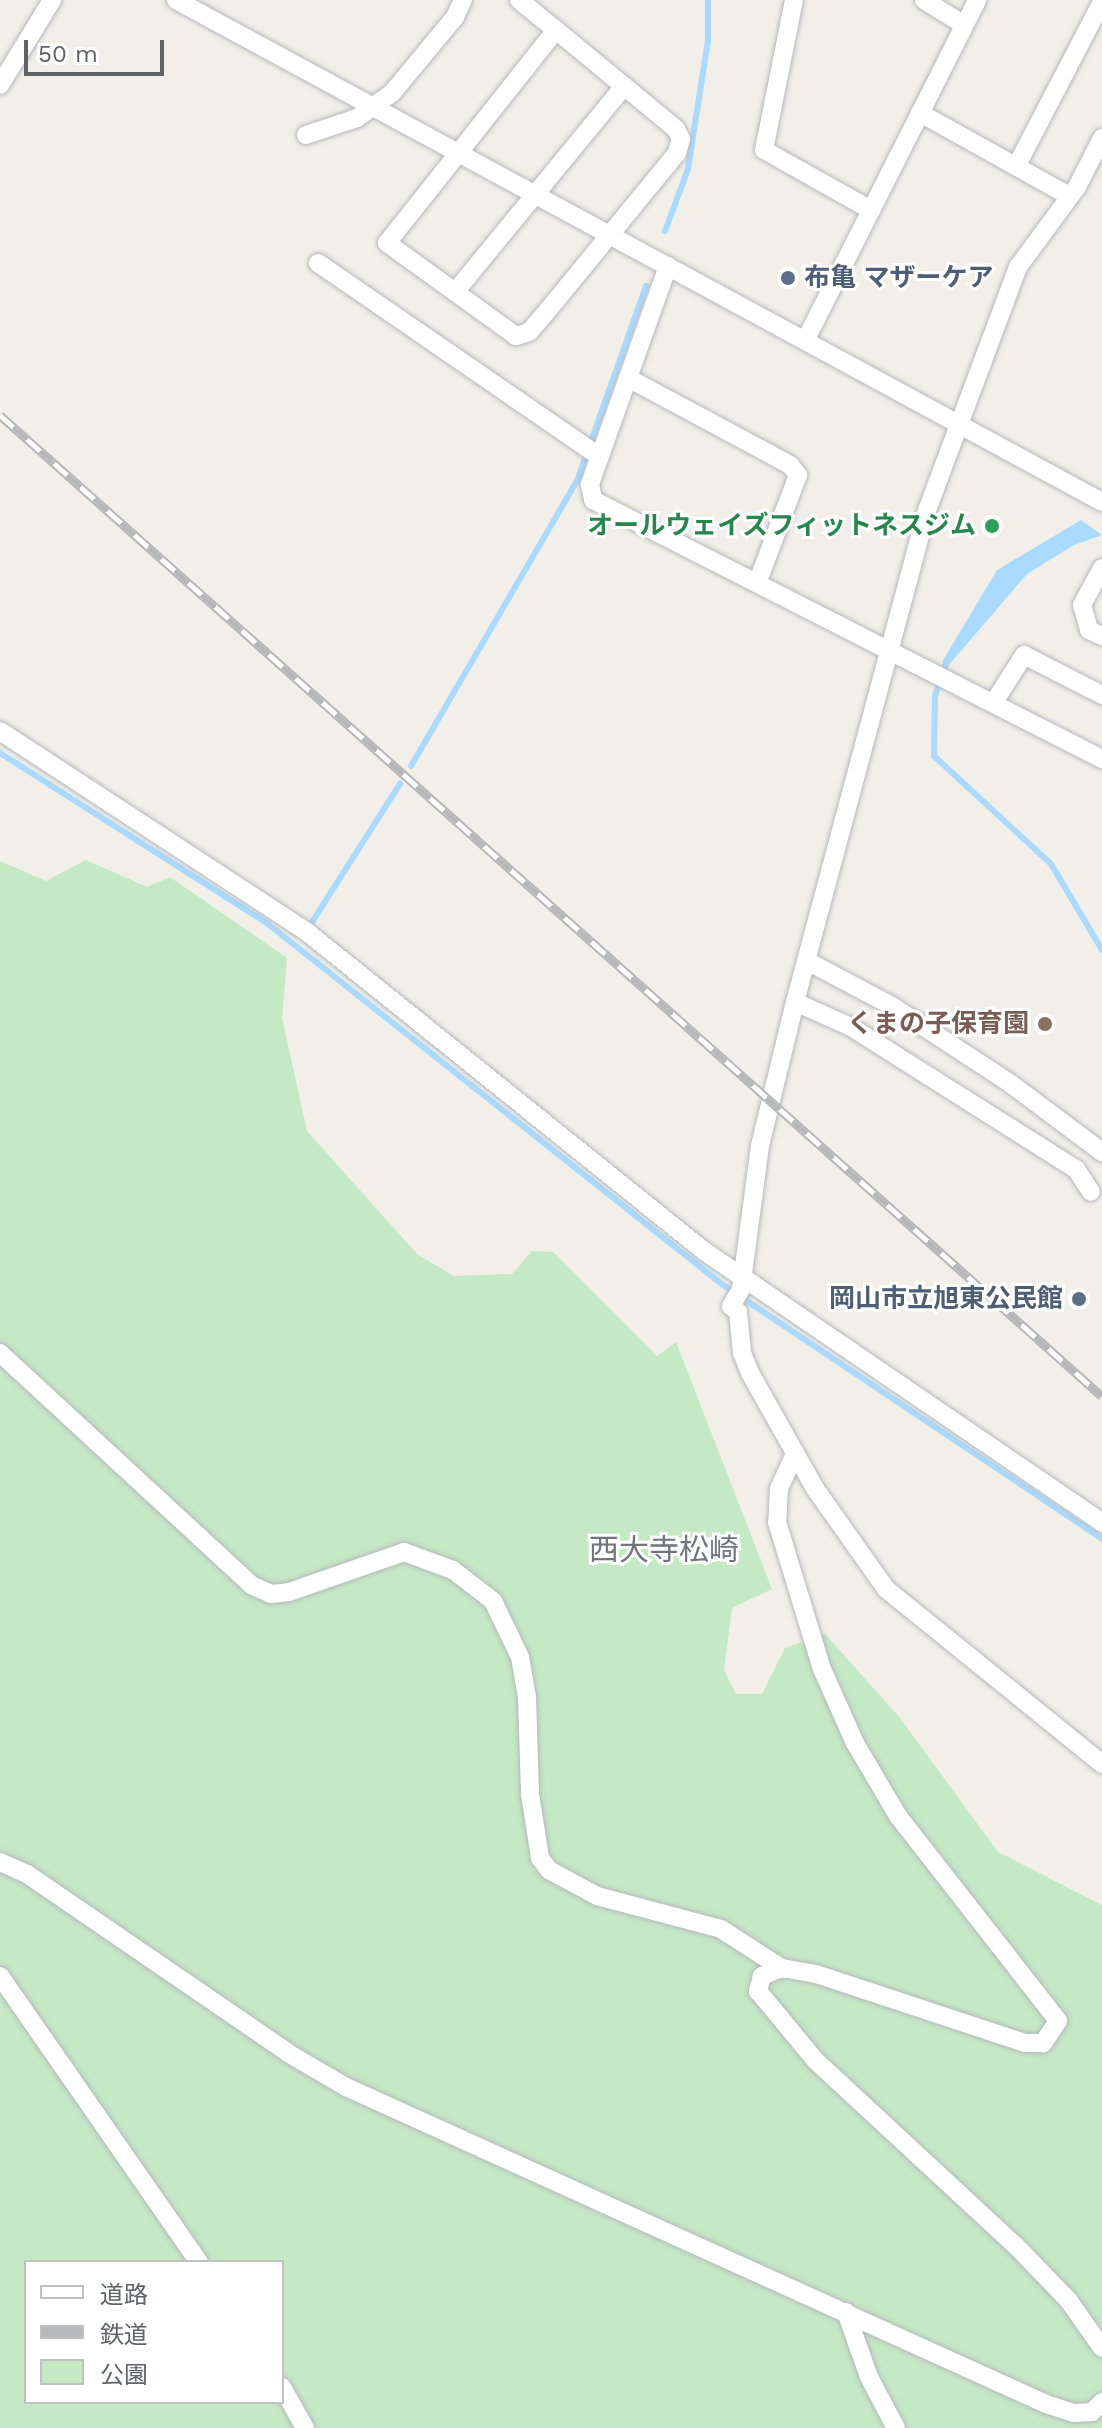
<!DOCTYPE html>
<html>
<head>
<meta charset="utf-8">
<style>
	body { margin:0 }
	#map { position:relative; width:1102px; height:2428px; overflow:hidden; background:#f1efe8; font-family:"Work Sans","Noto Sans JP",sans-serif }
	div>[style] { position:absolute }
	.green>* { inset:0; background:#c5e8c5 }
	.water>* { inset:0; background:#aadaff }
	.stream>* { height:6px; margin:-3px; padding:0 3px; transform-origin:3px; border-radius:3px; background:#aadaff }
	.roads { filter:drop-shadow(0 0 2px #b5b8bc) drop-shadow(0 0 2px #b5b8bc) }
	.minor>* { height:18px; margin:-9px; padding:0 9px; transform-origin:9px; border-radius:9px; background:#fff }
	.rail>* { height:9px; margin-top:-4.5px; transform-origin:0; background:repeating-linear-gradient(90deg,#fff 0 18px,#b6b7b8 0 36px); box-sizing:border-box; border-block:2px solid #b6b7b8 }
	.dots>* { width:22px; height:22px; translate:-50% -50%; box-sizing:border-box; border:4px solid #fff; border-radius:50% }
	span { translate:-50% -50%; white-space:nowrap; text-align:center; line-height:1.15; -webkit-text-stroke:6px #fff; paint-order:stroke }
	.service-label { font-size:26px; color:#4e5e75; font-weight:700 }
	.left { translate:0 -50%; text-align:left }
	.right { translate:-100% -50%; text-align:right }
	.leisure-label { font-size:26px; color:#27864d; font-weight:700 }
	.education-label { font-size:26px; color:#785e54; font-weight:700 }
	.quarter-label { font-size:30px; color:#70757a }
	.legend { position:absolute; left:24px; top:2260px; width:260px; height:144px; box-sizing:border-box; background:#fff; border:2px solid #bfc1c3; margin:0; padding:10px 14px; list-style:none; font-size:24px; color:#5f6368 }
	.legend li { display:flex; align-items:center; gap:16px; height:40px }
	.legend b { width:40px; border:2px solid #bfc1c3 }
	.scale { position:absolute; left:24px; top:40px; width:140px; height:36px; box-sizing:border-box; border:4px solid #5f6368; border-top:0; padding-left:10px; font-size:24px; line-height:28px; white-space:nowrap; color:#5f6368; -webkit-text-stroke:6px #fff; paint-order:stroke }
</style>
</head>
<body>
<div id="map">
	<div class="green">
		<div style="clip-path:polygon(evenodd,86px 860px,147px 887px,170px 877px,287px 958px,282px 1018px,307px 1131px,417px 1254px,454px 1276px,512px 1274px,532px 1251px,553px 1252px,657px 1356px,676px 1342px,772px 1589px,732px 1608px,724px 1670px,736px 1694px,762px 1694px,785px 1648px,825px 1634px,900px 1718px,998px 1852px,1102px 1905px,1102px 2428px,0 2428px,0 861px,46px 881px,86px 860px,26px 2262px,282px 2262px,282px 2402px,26px 2402px,26px 2262px)"></div>
	</div>
	<div class="water">
		<div style="clip-path:polygon(1081px 520px,1102px 535px,1074px 545px,1027px 574px,948px 666px,942px 662px,997px 570px)"></div>
	</div>
	<div class="stream">
		<div style="left:665px;top:231px;width:66px;rotate:-69.6deg"></div>
		<div style="left:688px;top:169px;width:131px;rotate:-81.2deg"></div>
		<div style="left:708px;top:40px;width:40px;rotate:-90deg"></div>
		<div style="left:948px;top:658px;width:39px;rotate:109deg"></div>
		<div style="left:935px;top:695px;width:61px;rotate:90.9deg"></div>
		<div style="left:934px;top:756px;width:159px;rotate:42.7deg"></div>
		<div style="left:1051px;top:864px;width:100px;rotate:59.3deg"></div>
		<div style="left:0;top:753px;width:318px;rotate:32.5deg"></div>
		<div style="left:268px;top:924px;width:581px;rotate:38.43deg"></div>
		<div style="left:723px;top:1285px;width:456px;rotate:33.8deg"></div>
		<div style="left:411px;top:766px;width:330px;rotate:-59.8deg"></div>
		<div style="left:577px;top:481px;width:207px;rotate:-70.5deg"></div>
		<div style="left:312px;top:922px;width:164px;rotate:-57.5deg"></div>
	</div>
	<div class="roads">
		<div class="minor">
			<div style="left:176px;top:0;width:1053px;rotate:28.46deg"></div>
			<div style="left:519px;top:0;width:48px;rotate:39deg"></div>
			<div style="left:556px;top:30px;width:88px;rotate:39.5deg"></div>
			<div style="left:624px;top:86px;width:67px;rotate:39.6deg"></div>
			<div style="left:676px;top:129px;width:11px;rotate:63deg"></div>
			<div style="left:681px;top:139px;width:15px;rotate:106deg"></div>
			<div style="left:677px;top:153px;width:211px;rotate:129.4deg"></div>
			<div style="left:543px;top:316px;width:21px;rotate:131deg"></div>
			<div style="left:529px;top:332px;width:14px;rotate:163deg"></div>
			<div style="left:516px;top:336px;width:159px;rotate:-144.2deg"></div>
			<div style="left:387px;top:243px;width:272px;rotate:-51.6deg"></div>
			<div style="left:794px;top:0;width:153px;rotate:101.3deg"></div>
			<div style="left:764px;top:150px;width:123px;rotate:29.3deg"></div>
			<div style="left:924px;top:0;width:47px;rotate:32deg"></div>
			<div style="left:0;top:85px;width:100px;rotate:-58.5deg"></div>
			<div style="left:920px;top:113px;width:171px;rotate:29.1deg"></div>
			<div style="left:306px;top:135px;width:54px;rotate:-18.4deg"></div>
			<div style="left:357px;top:118px;width:43px;rotate:-35.5deg"></div>
			<div style="left:392px;top:93px;width:99px;rotate:-50.3deg"></div>
			<div style="left:455px;top:17px;width:19px;rotate:-65deg"></div>
			<div style="left:1102px;top:138px;width:55px;rotate:117deg"></div>
			<div style="left:1077px;top:187px;width:99px;rotate:126.4deg"></div>
			<div style="left:1018px;top:267px;width:259px;rotate:110.5deg"></div>
			<div style="left:927px;top:510px;width:509px;rotate:105.02deg"></div>
			<div style="left:795px;top:1002px;width:148px;rotate:103.7deg"></div>
			<div style="left:760px;top:1146px;width:144px;rotate:97.6deg"></div>
			<div style="left:741px;top:1289px;width:20px;rotate:120deg"></div>
			<div style="left:731px;top:1306px;width:9px;rotate:41deg"></div>
			<div style="left:738px;top:1312px;width:41px;rotate:84.4deg"></div>
			<div style="left:742px;top:1353px;width:22px;rotate:68deg"></div>
			<div style="left:750px;top:1373px;width:134px;rotate:60.6deg"></div>
			<div style="left:816px;top:1490px;width:121px;rotate:54.7deg"></div>
			<div style="left:886px;top:1589px;width:278px;rotate:39deg"></div>
			<div style="left:1017px;top:165px;width:184px;rotate:-62.5deg"></div>
			<div style="left:318px;top:263px;width:342px;rotate:34.5deg"></div>
			<div style="left:668px;top:266px;width:232px;rotate:109.7deg"></div>
			<div style="left:590px;top:484px;width:16px;rotate:79deg"></div>
			<div style="left:593px;top:500px;width:571px;rotate:26.97deg"></div>
			<div style="left:455px;top:292px;width:266px;rotate:-50.6deg"></div>
			<div style="left:806px;top:339px;width:380px;rotate:-63.2deg"></div>
			<div style="left:628px;top:378px;width:184px;rotate:28.2deg"></div>
			<div style="left:790px;top:465px;width:13px;rotate:51deg"></div>
			<div style="left:798px;top:475px;width:113px;rotate:110.7deg"></div>
			<div style="left:1102px;top:568px;width:42px;rotate:118.4deg"></div>
			<div style="left:1082px;top:605px;width:26px;rotate:74deg"></div>
			<div style="left:1089px;top:630px;width:14px;rotate:25deg"></div>
			<div style="left:994px;top:702px;width:56px;rotate:-57.4deg"></div>
			<div style="left:1024px;top:655px;width:88px;rotate:27.1deg"></div>
			<div style="left:0;top:731px;width:367px;rotate:33.2deg"></div>
			<div style="left:307px;top:932px;width:509px;rotate:38.78deg"></div>
			<div style="left:704px;top:1251px;width:482px;rotate:34.3deg"></div>
			<div style="left:807px;top:961px;width:96px;rotate:27.9deg"></div>
			<div style="left:892px;top:1006px;width:142px;rotate:33.2deg"></div>
			<div style="left:1011px;top:1084px;width:114px;rotate:36.8deg"></div>
			<div style="left:795px;top:1002px;width:61px;rotate:24.1deg"></div>
			<div style="left:851px;top:1027px;width:266px;rotate:32.3deg"></div>
			<div style="left:1076px;top:1169px;width:27px;rotate:57deg"></div>
			<div style="left:0;top:1353px;width:342px;rotate:42.7deg"></div>
			<div style="left:251px;top:1585px;width:22px;rotate:24deg"></div>
			<div style="left:271px;top:1594px;width:18px;rotate:-6deg"></div>
			<div style="left:289px;top:1592px;width:122px;rotate:-19.2deg"></div>
			<div style="left:404px;top:1552px;width:52px;rotate:20.2deg"></div>
			<div style="left:453px;top:1570px;width:51px;rotate:37.8deg"></div>
			<div style="left:493px;top:1601px;width:62px;rotate:64.3deg"></div>
			<div style="left:520px;top:1657px;width:41px;rotate:80.1deg"></div>
			<div style="left:527px;top:1697px;width:97px;rotate:88.2deg"></div>
			<div style="left:530px;top:1794px;width:65px;rotate:81.1deg"></div>
			<div style="left:540px;top:1858px;width:15px;rotate:53deg"></div>
			<div style="left:549px;top:1870px;width:55px;rotate:28.4deg"></div>
			<div style="left:597px;top:1896px;width:128px;rotate:14.9deg"></div>
			<div style="left:721px;top:1929px;width:74px;rotate:32.8deg"></div>
			<div style="left:795px;top:1454px;width:38px;rotate:115deg"></div>
			<div style="left:779px;top:1489px;width:33px;rotate:93deg"></div>
			<div style="left:777px;top:1522px;width:154px;rotate:73deg"></div>
			<div style="left:822px;top:1669px;width:81px;rotate:66deg"></div>
			<div style="left:855px;top:1743px;width:85px;rotate:59.5deg"></div>
			<div style="left:898px;top:1816px;width:260px;rotate:52deg"></div>
			<div style="left:1058px;top:2021px;width:27px;rotate:124deg"></div>
			<div style="left:1043px;top:2043px;width:18px;rotate:180deg"></div>
			<div style="left:1025px;top:2043px;width:220px;rotate:-161.7deg"></div>
			<div style="left:816px;top:1974px;width:36px;rotate:-170deg"></div>
			<div style="left:781px;top:1968px;width:21px;rotate:157deg"></div>
			<div style="left:762px;top:1976px;width:16px;rotate:105deg"></div>
			<div style="left:758px;top:1991px;width:91px;rotate:50.4deg"></div>
			<div style="left:816px;top:2061px;width:271px;rotate:42.8deg"></div>
			<div style="left:1015px;top:2245px;width:78px;rotate:46deg"></div>
			<div style="left:1069px;top:2301px;width:57px;rotate:54.9deg"></div>
			<div style="left:0;top:1862px;width:30px;rotate:24deg"></div>
			<div style="left:27px;top:1874px;width:316px;rotate:34.4deg"></div>
			<div style="left:288px;top:2053px;width:67px;rotate:30.4deg"></div>
			<div style="left:346px;top:2087px;width:768px;rotate:24.36deg"></div>
			<div style="left:1046px;top:2404px;width:29px;rotate:18deg"></div>
			<div style="left:1074px;top:2413px;width:18px;rotate:-3deg"></div>
			<div style="left:1092px;top:2412px;width:14px;rotate:-45deg"></div>
			<div style="left:0;top:1976px;width:348px;rotate:55.2deg"></div>
			<div style="left:846px;top:2312px;width:69px;rotate:70.5deg"></div>
			<div style="left:869px;top:2377px;width:58px;rotate:62.1deg"></div>
			<div style="left:282px;top:2387px;width:47px;rotate:60.7deg"></div>
		</div>
	</div>
	<div class="rail">
		<div style="left:0;top:415px;width:1475px;rotate:41.68deg"></div>
	</div>
	<div class="dots">
		<div style="left:788px;top:278px;background:#5c6f8a"></div>
		<div style="left:992px;top:526px;background:#2e9e5b"></div>
		<div style="left:1045px;top:1024px;background:#8d6e63"></div>
		<div style="left:1079px;top:1299px;background:#5c6f8a"></div>
	</div>
	<div class="service-label">
		<span class="left" style="left:804px;top:278px">布亀 マザーケア</span>
		<span class="right" style="left:1063px;top:1299px">岡山市立旭東公民館</span>
	</div>
	<div class="leisure-label">
		<span class="right" style="left:976px;top:526px">オールウェイズフィットネスジム</span>
	</div>
	<div class="education-label">
		<span class="right" style="left:1029px;top:1024px">くまの子保育園</span>
	</div>
	<div class="quarter-label">
		<span style="left:664px;top:1550px">西大寺松崎</span>
	</div>
	<ul class="legend">
	<li><b style="height:10px;background:#fff"></b>道路</li>
	<li><b style="height:10px;background:#b6b7b8"></b>鉄道</li>
	<li><b style="height:22px;background:#c5e8c5"></b>公園</li>
	</ul>
	<div class="scale">50 m</div>
</div>
</body>
</html>
